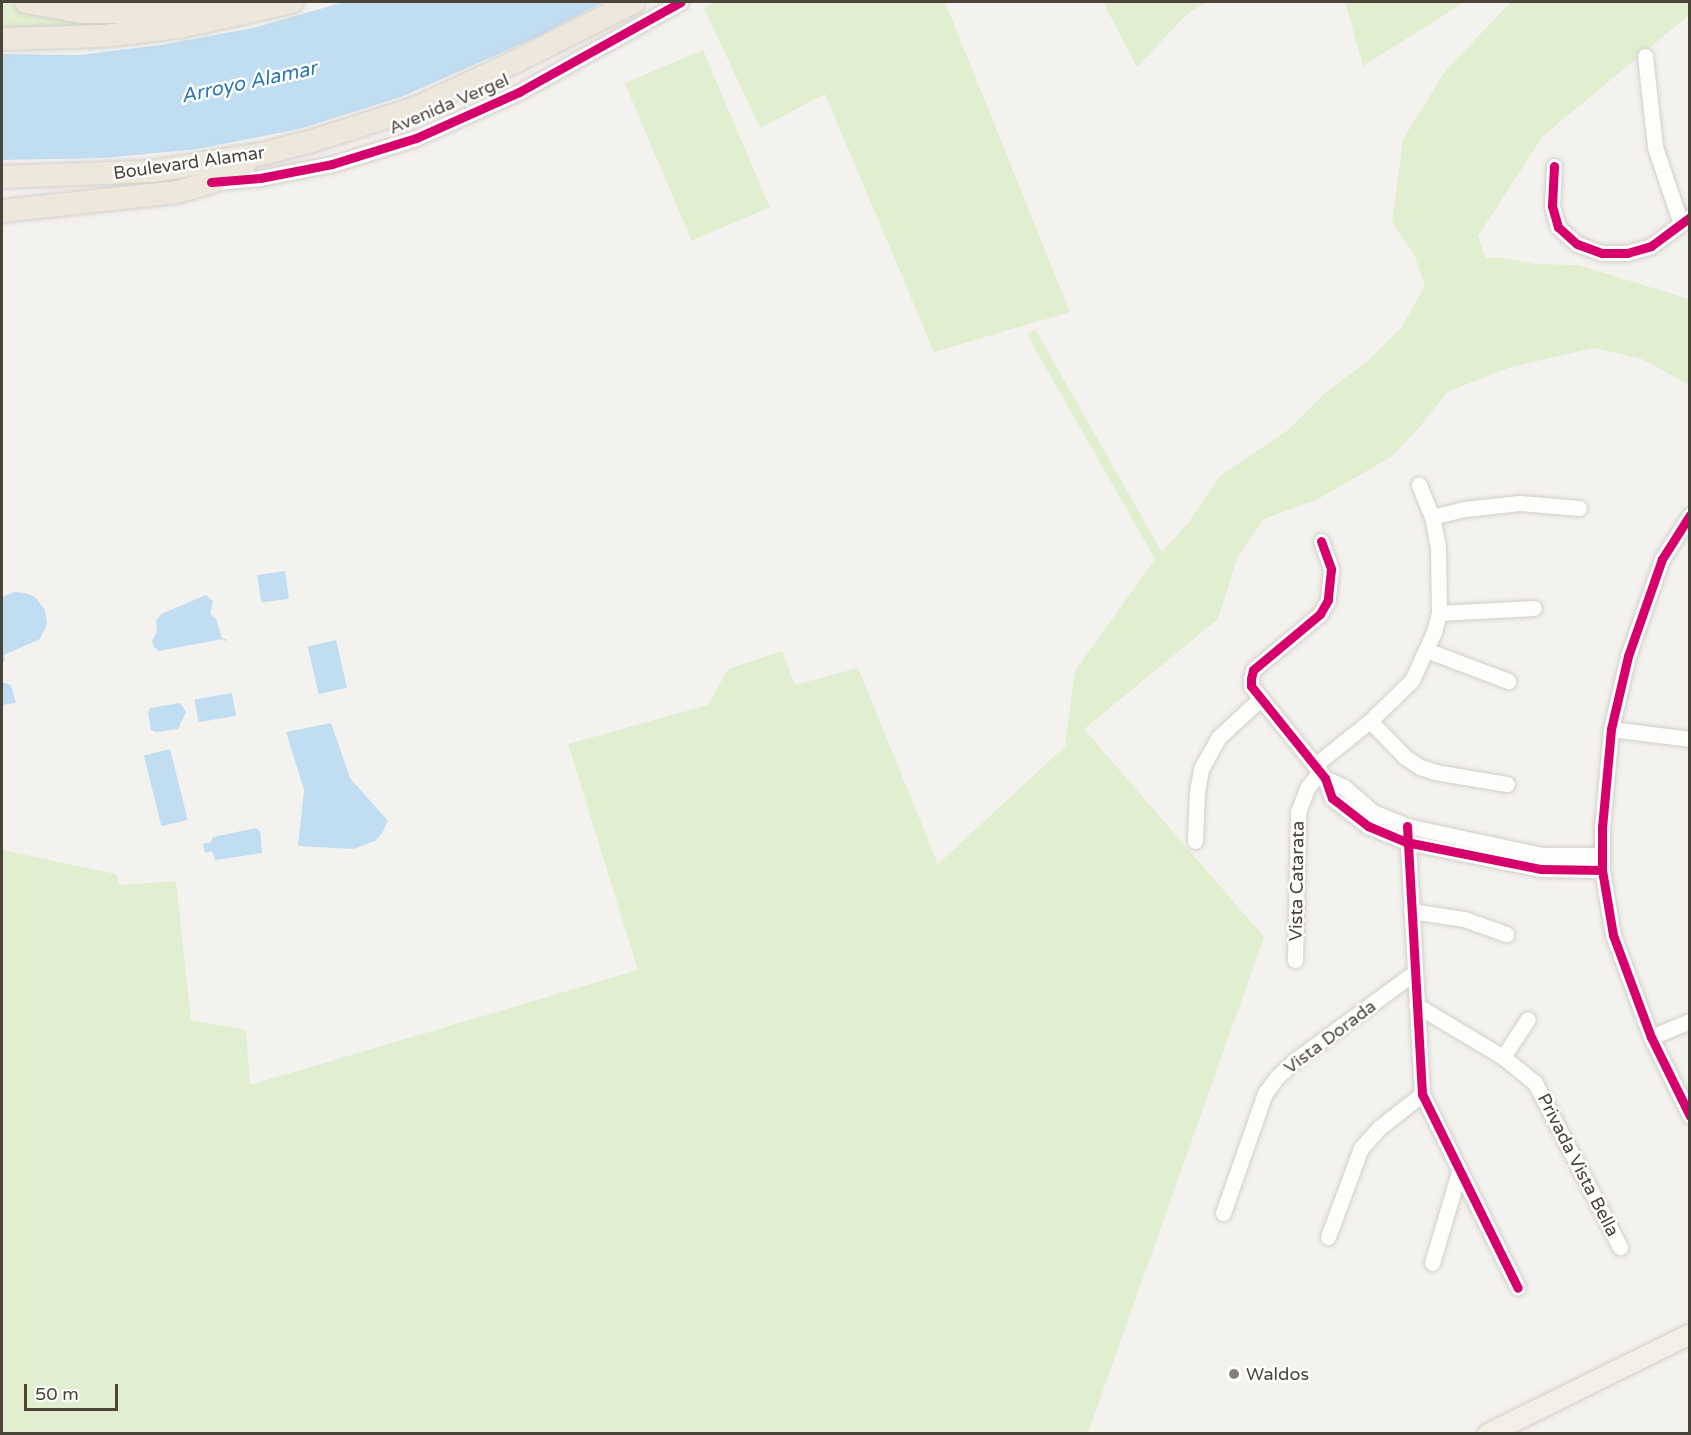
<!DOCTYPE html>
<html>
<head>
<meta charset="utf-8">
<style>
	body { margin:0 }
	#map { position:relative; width:1691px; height:1435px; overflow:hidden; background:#f4f2ee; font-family:"Varela Round",sans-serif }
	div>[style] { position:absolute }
	.green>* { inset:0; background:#e1eecf; transform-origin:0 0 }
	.water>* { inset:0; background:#c0ddf1; transform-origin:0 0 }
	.roads { filter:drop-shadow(0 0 2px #d2d0cb) drop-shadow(0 0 2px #d2d0cb) }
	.minor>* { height:15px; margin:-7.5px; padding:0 7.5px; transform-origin:7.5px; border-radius:7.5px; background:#fdfdfc }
	.major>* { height:20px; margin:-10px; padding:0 10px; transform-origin:10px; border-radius:10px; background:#f2efe6 }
	.highway>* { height:22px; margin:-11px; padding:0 11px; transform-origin:11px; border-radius:11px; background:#ede8db }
	.cycleway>* { height:9px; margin:-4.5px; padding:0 4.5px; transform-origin:4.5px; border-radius:4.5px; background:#d6006c }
	.dots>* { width:16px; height:16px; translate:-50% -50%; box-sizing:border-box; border:3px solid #fff; border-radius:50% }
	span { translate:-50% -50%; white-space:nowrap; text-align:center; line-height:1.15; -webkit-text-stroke:5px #fff; paint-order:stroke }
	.street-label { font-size:18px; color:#4b4439 }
	.poi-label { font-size:18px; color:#4b4439 }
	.left { translate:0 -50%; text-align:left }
	.water-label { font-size:20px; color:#2e7ab2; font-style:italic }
	.frame { position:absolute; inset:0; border:3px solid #4b4439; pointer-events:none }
	.scale { position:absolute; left:24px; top:1384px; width:94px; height:27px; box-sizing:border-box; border:3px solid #4b4439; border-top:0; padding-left:8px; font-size:18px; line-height:21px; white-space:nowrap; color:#4b4439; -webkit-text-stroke:4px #fff; paint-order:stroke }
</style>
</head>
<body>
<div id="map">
	<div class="green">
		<div style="clip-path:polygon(2px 2px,34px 9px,123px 22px,120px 27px,2px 31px)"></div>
		<div style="clip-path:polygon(717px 2px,945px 2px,1070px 312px,934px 352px,825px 94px,760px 128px,704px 8px)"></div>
		<div style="clip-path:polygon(1103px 2px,1207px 2px,1188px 13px,1137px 67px)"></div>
		<div style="clip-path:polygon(1345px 2px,1465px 2px,1363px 66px)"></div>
		<div style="clip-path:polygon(1511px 2px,1689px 2px,1689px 15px,1543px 136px,1478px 236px,1486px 259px,1497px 257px,1535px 264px,1578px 265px,1689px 299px,1689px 385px,1642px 359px,1594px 348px,1511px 367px,1447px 392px,1418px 429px,1391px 457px,1318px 499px,1264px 519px,1238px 556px,1218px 619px,1084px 729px,1264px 937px,1088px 1433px,2px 1433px,2px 850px,116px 874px,120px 885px,176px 881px,191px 1020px,246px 1030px,250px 1085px,638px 970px,568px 744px,708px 705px,728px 669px,782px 651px,795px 685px,858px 668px,938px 864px,1072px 740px,1065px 745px,1075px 671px,1155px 559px,1027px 335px,1035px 329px,1162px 552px,1188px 523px,1220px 476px,1288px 430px,1325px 393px,1368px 361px,1401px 328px,1425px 286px,1414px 254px,1392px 223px,1403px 139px,1446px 70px)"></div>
		<div style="left:703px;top:50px;width:171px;height:85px;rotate:67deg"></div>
	</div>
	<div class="water">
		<div style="clip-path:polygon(344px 2px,603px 2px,537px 37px,401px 97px,299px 129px,198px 149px,105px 158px,2px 160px,2px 54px,79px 55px,161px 45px,253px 28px)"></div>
		<div style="left:285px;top:571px;width:28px;height:28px;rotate:82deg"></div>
		<div style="clip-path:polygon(14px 592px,25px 593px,35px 597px,45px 610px,47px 624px,40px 639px,4px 655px,5px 661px,2px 661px,2px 597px)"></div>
		<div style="clip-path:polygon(206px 595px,213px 601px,210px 614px,216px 619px,222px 638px,227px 640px,226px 641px,222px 639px,159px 651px,154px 647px,152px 641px,157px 631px,156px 621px,161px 614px)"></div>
		<div style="left:336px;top:640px;width:49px;height:29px;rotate:77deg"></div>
		<div style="clip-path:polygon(2px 682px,11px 685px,16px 703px,2px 705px)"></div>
		<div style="left:232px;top:693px;width:23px;height:38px;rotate:80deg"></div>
		<div style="clip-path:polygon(180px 703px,186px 712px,178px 729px,156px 732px,151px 730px,148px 712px,150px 708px)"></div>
		<div style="clip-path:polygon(331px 723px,350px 778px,388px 821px,382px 833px,375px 841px,353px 849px,298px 846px,304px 790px,286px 732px)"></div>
		<div style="left:170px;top:749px;width:73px;height:27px;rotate:76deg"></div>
		<div style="clip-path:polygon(256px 828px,260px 831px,262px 853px,215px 860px,212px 851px,205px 853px,203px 844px,211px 842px,213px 837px)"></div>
	</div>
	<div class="roads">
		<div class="minor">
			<div style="left:1645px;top:56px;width:92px;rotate:83.7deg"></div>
			<div style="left:1655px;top:147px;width:81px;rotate:71.3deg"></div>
			<div style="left:1554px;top:166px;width:40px;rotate:92.9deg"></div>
			<div style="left:1552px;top:206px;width:22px;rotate:74deg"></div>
			<div style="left:1558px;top:227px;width:25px;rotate:42deg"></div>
			<div style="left:1577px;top:244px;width:27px;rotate:20deg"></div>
			<div style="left:1602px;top:253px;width:25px"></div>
			<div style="left:1627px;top:253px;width:25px;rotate:-16deg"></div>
			<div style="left:1651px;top:246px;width:49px;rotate:-36.6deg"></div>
			<div style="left:217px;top:182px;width:43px;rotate:-5.3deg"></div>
			<div style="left:260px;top:178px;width:73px;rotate:-11deg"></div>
			<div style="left:332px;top:164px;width:88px;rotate:-17.2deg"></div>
			<div style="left:416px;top:138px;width:113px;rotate:-24.1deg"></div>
			<div style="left:519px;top:92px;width:185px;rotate:-29.1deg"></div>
			<div style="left:1690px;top:515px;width:52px;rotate:122.5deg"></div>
			<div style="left:1662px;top:559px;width:103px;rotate:109.3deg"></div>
			<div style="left:1628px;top:656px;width:75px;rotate:103.1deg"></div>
			<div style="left:1611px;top:729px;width:98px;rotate:95.2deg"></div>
			<div style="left:1602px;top:827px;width:43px;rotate:90deg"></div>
			<div style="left:1602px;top:870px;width:66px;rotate:80.4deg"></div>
			<div style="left:1613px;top:935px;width:109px;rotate:69.6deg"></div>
			<div style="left:1651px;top:1037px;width:88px;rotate:63.7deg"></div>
			<div style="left:1432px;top:517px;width:33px;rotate:-14deg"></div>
			<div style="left:1464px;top:509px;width:56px;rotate:-6.1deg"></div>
			<div style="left:1520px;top:503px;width:59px;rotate:4.8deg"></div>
			<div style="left:1321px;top:541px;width:30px;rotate:70deg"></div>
			<div style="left:1331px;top:569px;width:31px;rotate:96deg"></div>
			<div style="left:1328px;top:600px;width:16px;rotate:120deg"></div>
			<div style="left:1320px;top:614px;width:87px;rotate:140.1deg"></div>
			<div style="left:1253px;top:670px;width:9px;rotate:103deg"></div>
			<div style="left:1251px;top:679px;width:7px;rotate:90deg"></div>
			<div style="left:1251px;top:686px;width:118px;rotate:51.2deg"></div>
			<div style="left:1325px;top:778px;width:21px;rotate:71deg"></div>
			<div style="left:1332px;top:798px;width:46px;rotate:37.9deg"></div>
			<div style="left:1368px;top:826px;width:41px;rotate:22.8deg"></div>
			<div style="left:1406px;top:842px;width:138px;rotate:11.3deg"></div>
			<div style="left:1541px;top:869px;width:61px;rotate:0.9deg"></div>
			<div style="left:1439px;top:613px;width:95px;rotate:-3deg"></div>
			<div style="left:1426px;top:650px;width:88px;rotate:20.7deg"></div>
			<div style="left:1370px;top:721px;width:50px;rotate:45.8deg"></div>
			<div style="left:1405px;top:757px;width:18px;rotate:34deg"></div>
			<div style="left:1420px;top:767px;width:16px;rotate:18deg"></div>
			<div style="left:1435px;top:772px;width:73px;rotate:9.5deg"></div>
			<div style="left:1611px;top:729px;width:80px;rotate:7.2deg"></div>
			<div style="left:1315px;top:765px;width:70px;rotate:-38.7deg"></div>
			<div style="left:1370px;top:721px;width:59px;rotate:-44.3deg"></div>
			<div style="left:1412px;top:680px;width:53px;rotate:-65.4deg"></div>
			<div style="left:1434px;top:632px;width:20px;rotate:-75deg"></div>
			<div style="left:1439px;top:613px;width:66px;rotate:-90.9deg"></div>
			<div style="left:1438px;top:547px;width:31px;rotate:-101deg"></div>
			<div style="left:1432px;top:517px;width:35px;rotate:-112deg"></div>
			<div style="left:1325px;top:778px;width:21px;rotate:25deg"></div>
			<div style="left:1344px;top:787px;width:38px;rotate:41deg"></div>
			<div style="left:1373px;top:812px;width:37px;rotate:22deg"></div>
			<div style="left:1407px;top:826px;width:137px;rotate:12.2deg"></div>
			<div style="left:1541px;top:855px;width:61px"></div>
			<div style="left:1407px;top:826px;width:268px;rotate:86.8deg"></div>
			<div style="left:1422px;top:1094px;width:216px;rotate:63.7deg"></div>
			<div style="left:1195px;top:841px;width:49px;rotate:-87.7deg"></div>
			<div style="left:1197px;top:792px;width:23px;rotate:-80deg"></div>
			<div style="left:1201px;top:769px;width:37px;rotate:-61deg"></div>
			<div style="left:1219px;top:737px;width:57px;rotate:-42.9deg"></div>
			<div style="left:1411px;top:911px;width:54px;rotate:8.6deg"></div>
			<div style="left:1464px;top:919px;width:45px;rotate:19.7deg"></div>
			<div style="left:1295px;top:960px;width:148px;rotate:-88.8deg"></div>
			<div style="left:1298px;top:812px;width:26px;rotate:-69deg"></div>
			<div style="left:1307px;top:788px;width:21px;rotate:-51deg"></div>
			<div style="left:1416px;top:1005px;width:101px;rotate:30.9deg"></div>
			<div style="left:1503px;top:1057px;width:41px;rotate:39.1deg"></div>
			<div style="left:1535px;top:1083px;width:185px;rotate:62.6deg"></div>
			<div style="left:1651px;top:1037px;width:42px;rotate:-22.3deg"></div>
			<div style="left:1503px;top:1057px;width:45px;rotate:-56.7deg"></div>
			<div style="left:1223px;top:1213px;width:127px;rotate:-70.7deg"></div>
			<div style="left:1265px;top:1093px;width:20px;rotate:-53deg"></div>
			<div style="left:1277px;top:1077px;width:23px;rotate:-43deg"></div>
			<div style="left:1294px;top:1061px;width:149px;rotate:-36.3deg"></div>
			<div style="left:1328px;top:1237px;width:95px;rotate:-69.7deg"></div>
			<div style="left:1361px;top:1148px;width:27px;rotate:-48deg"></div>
			<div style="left:1379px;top:1128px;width:55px;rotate:-38.3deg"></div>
			<div style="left:1432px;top:1263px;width:95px;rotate:-73.5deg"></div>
		</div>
		<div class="major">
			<div style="left:1488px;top:1434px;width:225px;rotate:-26.3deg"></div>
		</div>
		<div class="highway">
			<div style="left:26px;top:2px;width:58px;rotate:10deg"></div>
			<div style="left:83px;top:12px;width:53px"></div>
			<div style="left:136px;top:12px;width:82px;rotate:-7deg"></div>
			<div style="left:217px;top:2px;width:30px;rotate:6deg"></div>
			<div style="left:2px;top:39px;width:102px;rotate:-1.7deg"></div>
			<div style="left:104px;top:36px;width:77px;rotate:-6.8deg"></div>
			<div style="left:180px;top:27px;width:115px;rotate:-12.6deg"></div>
			<div style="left:2px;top:177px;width:153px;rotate:-2.2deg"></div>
			<div style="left:155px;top:171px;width:112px;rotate:-9.2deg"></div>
			<div style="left:266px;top:153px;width:48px;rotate:-14.6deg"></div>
			<div style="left:312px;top:141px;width:109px;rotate:-17.6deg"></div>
			<div style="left:416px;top:108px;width:111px;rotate:-25deg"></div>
			<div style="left:517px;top:61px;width:131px;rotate:-26.8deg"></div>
			<div style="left:2px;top:211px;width:176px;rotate:-6.2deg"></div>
			<div style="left:177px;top:192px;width:35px;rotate:-16deg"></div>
			<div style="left:211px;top:182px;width:38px;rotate:-28deg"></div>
		</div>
	</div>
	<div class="cycleway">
		<div style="left:1554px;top:166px;width:40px;rotate:92.9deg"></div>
		<div style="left:1552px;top:206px;width:22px;rotate:74deg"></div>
		<div style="left:1558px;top:227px;width:25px;rotate:42deg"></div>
		<div style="left:1577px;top:244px;width:27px;rotate:20deg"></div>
		<div style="left:1602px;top:253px;width:25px"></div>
		<div style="left:1627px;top:253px;width:25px;rotate:-16deg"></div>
		<div style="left:1651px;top:246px;width:49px;rotate:-36.6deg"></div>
		<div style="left:211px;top:182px;width:49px;rotate:-4.7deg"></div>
		<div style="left:260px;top:178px;width:73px;rotate:-11deg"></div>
		<div style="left:332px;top:164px;width:88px;rotate:-17.2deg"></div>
		<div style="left:416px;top:138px;width:113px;rotate:-24.1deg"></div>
		<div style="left:519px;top:92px;width:185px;rotate:-29.1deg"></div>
		<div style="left:1690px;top:515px;width:52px;rotate:122.5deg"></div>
		<div style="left:1662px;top:559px;width:103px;rotate:109.3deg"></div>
		<div style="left:1628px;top:656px;width:75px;rotate:103.1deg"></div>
		<div style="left:1611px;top:729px;width:98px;rotate:95.2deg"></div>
		<div style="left:1602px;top:827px;width:43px;rotate:90deg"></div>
		<div style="left:1602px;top:870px;width:66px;rotate:80.4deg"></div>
		<div style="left:1613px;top:935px;width:109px;rotate:69.6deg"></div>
		<div style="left:1651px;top:1037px;width:88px;rotate:63.7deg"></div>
		<div style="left:1321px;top:541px;width:30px;rotate:70deg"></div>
		<div style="left:1331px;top:569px;width:31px;rotate:96deg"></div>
		<div style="left:1328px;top:600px;width:16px;rotate:120deg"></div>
		<div style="left:1320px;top:614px;width:87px;rotate:140.1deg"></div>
		<div style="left:1253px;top:670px;width:9px;rotate:103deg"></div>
		<div style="left:1251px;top:679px;width:7px;rotate:90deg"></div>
		<div style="left:1251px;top:686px;width:118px;rotate:51.2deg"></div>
		<div style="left:1325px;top:778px;width:21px;rotate:71deg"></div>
		<div style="left:1332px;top:798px;width:46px;rotate:37.9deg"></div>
		<div style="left:1368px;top:826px;width:41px;rotate:22.8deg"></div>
		<div style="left:1406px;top:842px;width:138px;rotate:11.3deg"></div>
		<div style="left:1541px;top:869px;width:61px;rotate:0.9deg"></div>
		<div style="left:1407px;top:826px;width:268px;rotate:86.8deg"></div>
		<div style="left:1422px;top:1094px;width:216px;rotate:63.7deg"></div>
	</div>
	<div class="dots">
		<div style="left:1234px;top:1374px;background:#868178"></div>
	</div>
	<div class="street-label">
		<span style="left:449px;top:104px;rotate:-23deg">Avenida Vergel</span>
		<span style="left:189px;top:163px;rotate:-8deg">Boulevard Alamar</span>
		<span style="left:1297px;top:881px;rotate:-89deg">Vista Catarata</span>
		<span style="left:1330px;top:1037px;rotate:-37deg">Vista Dorada</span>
		<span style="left:1578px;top:1165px;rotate:63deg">Privada Vista Bella</span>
	</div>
	<div class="poi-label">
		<span class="left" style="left:1246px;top:1374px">Waldos</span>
	</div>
	<div class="water-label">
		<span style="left:249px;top:83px;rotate:-12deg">Arroyo Alamar</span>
	</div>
	<div class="frame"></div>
	<div class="scale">50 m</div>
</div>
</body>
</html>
